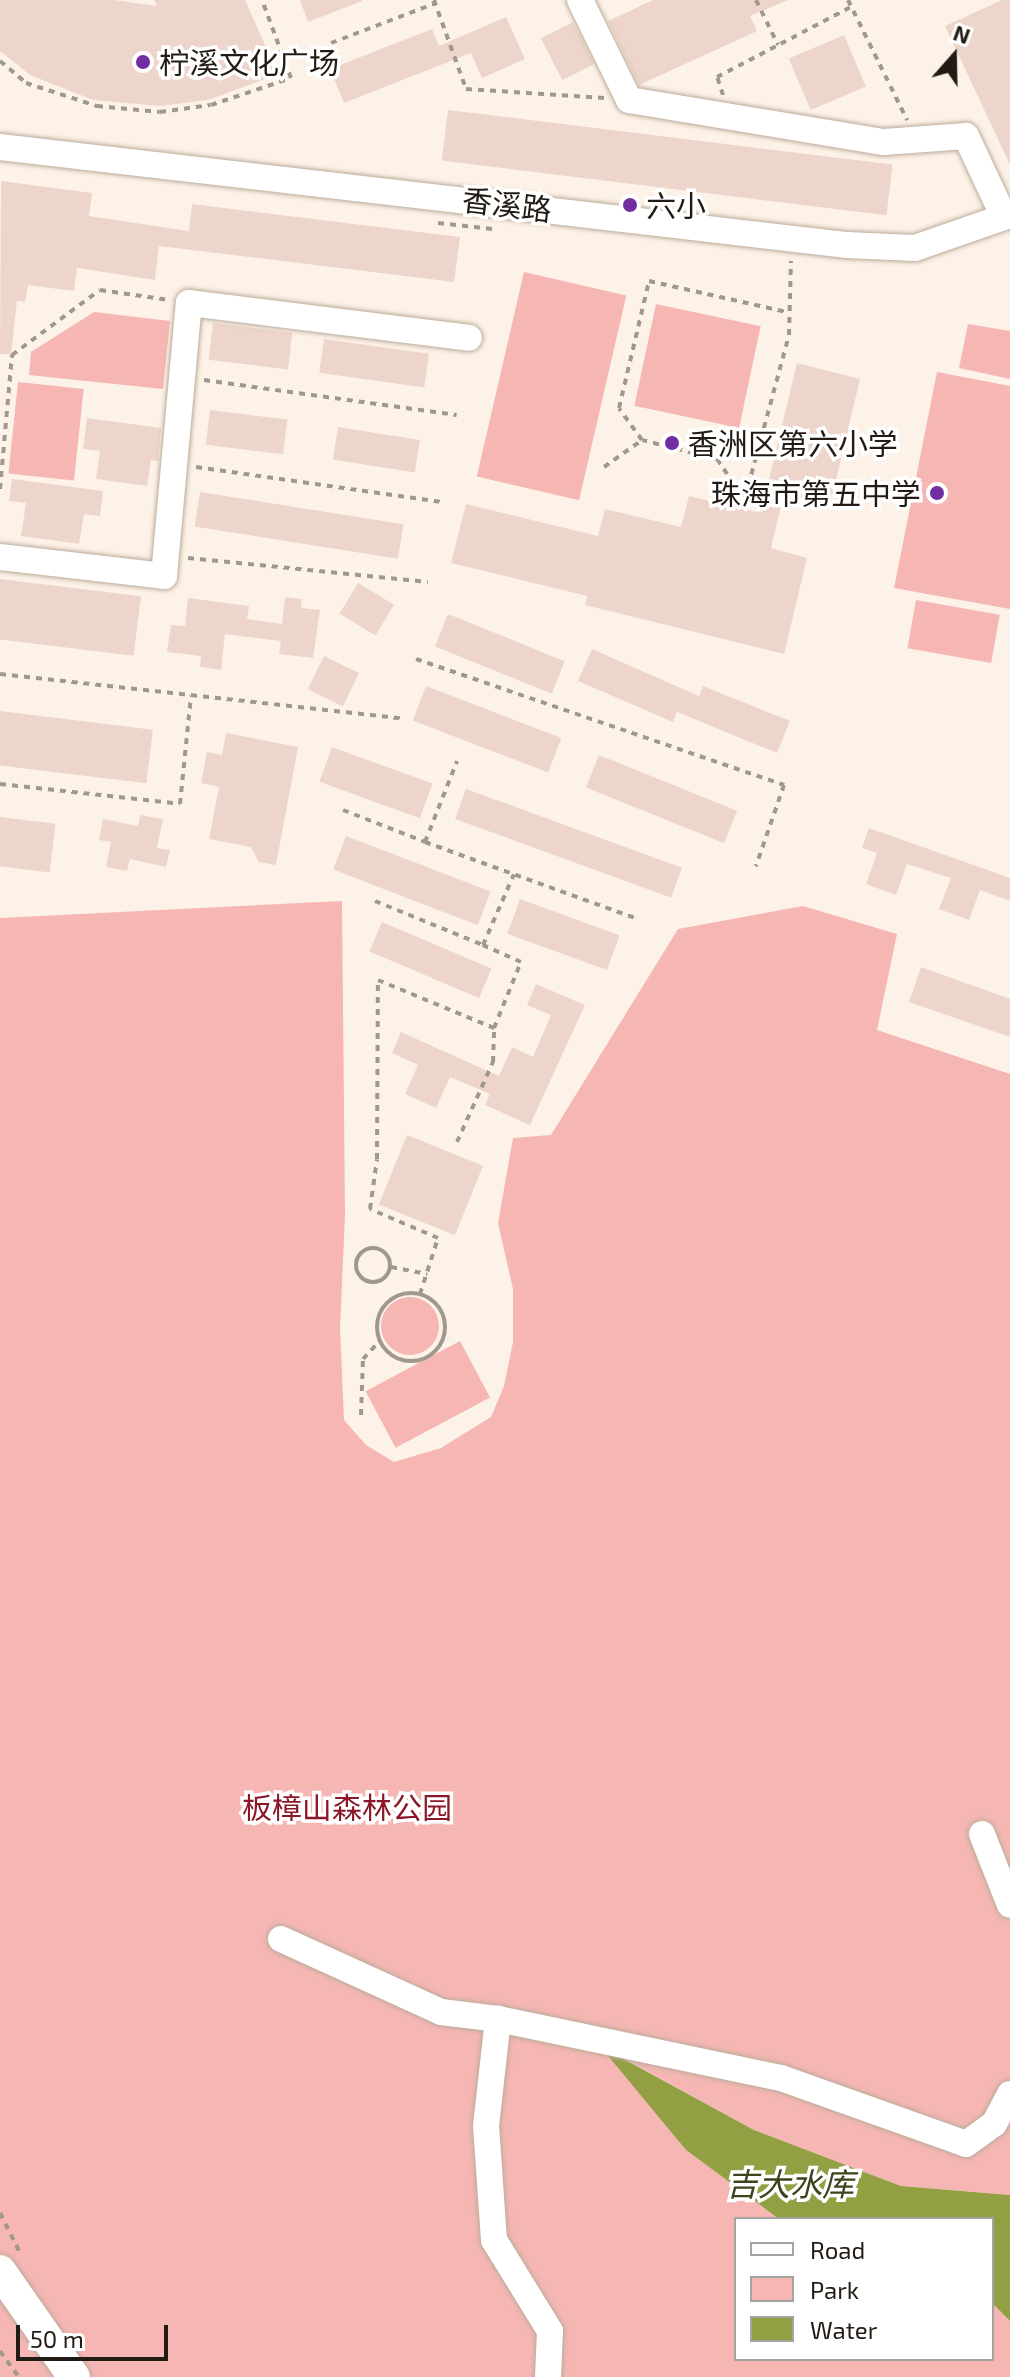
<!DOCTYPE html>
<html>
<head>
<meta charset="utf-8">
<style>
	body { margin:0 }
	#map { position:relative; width:1010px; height:2377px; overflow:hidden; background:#fdf2e7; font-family:"Exo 2","Noto Sans SC",sans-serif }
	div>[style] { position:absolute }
	.green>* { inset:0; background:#f5b6b4; transform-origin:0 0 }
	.round { border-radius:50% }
	.water>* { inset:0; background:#939f43 }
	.building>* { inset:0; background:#eed5cb; transform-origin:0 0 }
	.path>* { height:4px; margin-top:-2px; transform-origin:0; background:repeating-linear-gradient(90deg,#a0978e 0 6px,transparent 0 12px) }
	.path>.ring { margin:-2px; padding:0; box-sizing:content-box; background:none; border:4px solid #a0978e; border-radius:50% }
	.roads { filter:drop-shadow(0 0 2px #bcab9a) drop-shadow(0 0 2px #bcab9a) }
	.minor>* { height:26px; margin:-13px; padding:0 13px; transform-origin:13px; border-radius:13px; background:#fff }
	.major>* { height:32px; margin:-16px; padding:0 16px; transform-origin:16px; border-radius:16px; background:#fff }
	.dots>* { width:22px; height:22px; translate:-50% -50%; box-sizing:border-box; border:4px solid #fff; border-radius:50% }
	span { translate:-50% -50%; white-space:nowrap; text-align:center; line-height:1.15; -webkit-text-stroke:7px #fff; paint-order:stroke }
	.poi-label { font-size:30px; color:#211b14 }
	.left { translate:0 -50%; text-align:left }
	.right { translate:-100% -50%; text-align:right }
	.street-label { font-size:30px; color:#211b14 }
	.park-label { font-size:30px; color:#8a1828 }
	.water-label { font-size:32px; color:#3e431c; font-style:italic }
	.legend { position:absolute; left:734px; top:2217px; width:260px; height:144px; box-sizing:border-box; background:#fff; border:2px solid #a6a4a1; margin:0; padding:10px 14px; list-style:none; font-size:24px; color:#211b14 }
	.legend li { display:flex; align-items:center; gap:16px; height:40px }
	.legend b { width:40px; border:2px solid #a6a4a1 }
	.north { position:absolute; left:914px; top:16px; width:80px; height:80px; -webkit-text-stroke:6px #fff; paint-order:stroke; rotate:20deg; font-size:22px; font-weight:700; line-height:32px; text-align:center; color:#211b14 }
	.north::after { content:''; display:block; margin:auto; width:28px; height:36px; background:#211b14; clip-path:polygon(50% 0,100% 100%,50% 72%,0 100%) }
	.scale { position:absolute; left:16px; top:2325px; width:152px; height:36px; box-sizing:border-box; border:4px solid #211b14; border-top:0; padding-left:10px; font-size:24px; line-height:28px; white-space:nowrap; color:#211b14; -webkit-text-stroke:6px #fff; paint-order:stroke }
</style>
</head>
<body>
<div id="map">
	<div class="green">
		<div style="left:524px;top:272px;width:105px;height:210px;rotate:13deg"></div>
		<div style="left:656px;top:304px;width:107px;height:104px;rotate:12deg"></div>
		<div style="clip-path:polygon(94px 312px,170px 321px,163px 389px,29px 375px,31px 352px)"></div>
		<div style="clip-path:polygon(968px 324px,1010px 331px,1010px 379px,959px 368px)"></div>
		<div style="clip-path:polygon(937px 372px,1010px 386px,1010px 609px,894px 588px)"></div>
		<div style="left:18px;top:382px;width:66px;height:92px;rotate:6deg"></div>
		<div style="left:916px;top:600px;width:85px;height:49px;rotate:10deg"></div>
		<div style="clip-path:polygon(342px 901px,345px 1215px,340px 1328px,344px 1420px,366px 1445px,394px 1462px,441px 1448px,491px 1417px,504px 1386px,513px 1342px,513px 1289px,498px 1223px,513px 1138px,551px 1135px,678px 929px,803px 906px,897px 934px,877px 1030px,1010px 1074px,1010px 2195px,901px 2186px,754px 2130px,603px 2047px,686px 2150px,779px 2219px,736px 2219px,736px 2359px,992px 2359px,992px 2303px,1010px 2321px,1010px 2377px,0 2377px,0 918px)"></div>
		<div class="round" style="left:381px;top:1297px;width:58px;height:58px"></div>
		<div style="left:460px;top:1341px;width:64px;height:107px;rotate:62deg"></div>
	</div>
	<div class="water">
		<div style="clip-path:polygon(600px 2046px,754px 2130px,901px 2186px,1010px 2195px,1010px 2321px,992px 2303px,992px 2219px,779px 2219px,686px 2150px)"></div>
	</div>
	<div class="building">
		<div style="clip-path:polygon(0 0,114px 0,157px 6px,154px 0,245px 0,278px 74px,208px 100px,160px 106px,93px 100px,30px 75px,0 51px)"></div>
		<div style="clip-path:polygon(300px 0,362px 0,362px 1px,308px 22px)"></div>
		<div style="clip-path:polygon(653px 0,788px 0,750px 16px,757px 31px,639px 85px,608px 21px)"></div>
		<div style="clip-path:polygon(1002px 0,1010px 0,1010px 165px,945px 26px)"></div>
		<div style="clip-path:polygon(506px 17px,525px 59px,482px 78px,471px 53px,344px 103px,330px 69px,432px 29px,439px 46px)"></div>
		<div style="left:573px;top:22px;width:47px;height:36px;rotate:63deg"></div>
		<div style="left:844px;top:35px;width:56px;height:60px;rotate:67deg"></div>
		<div style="left:448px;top:110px;width:448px;height:51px;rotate:7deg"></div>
		<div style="clip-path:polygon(1px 181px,92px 193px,89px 216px,189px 231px,192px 204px,460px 237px,454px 282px,159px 246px,155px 280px,77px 268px,74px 291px,28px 285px,25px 302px,17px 301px,11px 354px,0 354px)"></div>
		<div style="left:213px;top:323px;width:80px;height:37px;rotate:7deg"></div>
		<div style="left:324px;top:339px;width:106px;height:34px;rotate:8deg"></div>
		<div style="clip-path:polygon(797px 363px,860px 379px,830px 505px,784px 494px,771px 548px,807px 558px,784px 654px,585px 605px,587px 596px,451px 563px,466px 504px,598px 536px,605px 509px,681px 527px,689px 496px,761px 513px)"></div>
		<div style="left:210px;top:410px;width:78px;height:35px;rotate:7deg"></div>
		<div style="clip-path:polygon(87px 418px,161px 428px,158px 461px,151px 460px,147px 486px,96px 479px,100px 451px,83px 449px)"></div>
		<div style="left:338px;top:427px;width:83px;height:33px;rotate:9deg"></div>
		<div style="clip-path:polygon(12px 479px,103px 491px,100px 516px,84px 514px,79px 544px,21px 536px,26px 503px,9px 501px)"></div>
		<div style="left:200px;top:492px;width:206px;height:35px;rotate:9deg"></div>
		<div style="left:0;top:579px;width:142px;height:60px;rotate:7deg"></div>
		<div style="left:358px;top:583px;width:42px;height:36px;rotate:31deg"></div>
		<div style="clip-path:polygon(285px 597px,302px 599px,301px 608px,320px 610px,313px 658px,279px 654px,281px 641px,225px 634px,221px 670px,200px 667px,201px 656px,167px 652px,171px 625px,185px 626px,188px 598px,249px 606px,247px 619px,282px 624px)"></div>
		<div style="left:448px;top:614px;width:126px;height:35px;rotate:22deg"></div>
		<div style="clip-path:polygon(592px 649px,699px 696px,703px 686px,790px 721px,777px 753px,677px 712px,673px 722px,578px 681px)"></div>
		<div style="left:324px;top:656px;width:39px;height:37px;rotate:26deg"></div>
		<div style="left:426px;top:686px;width:145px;height:37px;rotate:21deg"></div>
		<div style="left:0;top:711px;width:154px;height:54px;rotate:7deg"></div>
		<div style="clip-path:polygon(226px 733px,298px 747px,276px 865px,259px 862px,251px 847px,209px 839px,219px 787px,201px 783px,207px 752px,222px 755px)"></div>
		<div style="left:332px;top:747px;width:107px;height:37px;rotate:20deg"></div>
		<div style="left:599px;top:755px;width:149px;height:35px;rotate:22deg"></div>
		<div style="left:466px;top:789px;width:230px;height:32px;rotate:20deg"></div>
		<div style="clip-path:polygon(140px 815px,163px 819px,157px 848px,170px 850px,166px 867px,130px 859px,127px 871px,106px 867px,111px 842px,99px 840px,103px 819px,138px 826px)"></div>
		<div style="left:0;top:817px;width:56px;height:49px;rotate:7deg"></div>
		<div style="clip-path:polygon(869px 828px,1010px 878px,1010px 901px,980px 890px,969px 920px,939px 909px,951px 878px,907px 864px,896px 895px,866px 884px,877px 853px,862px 848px)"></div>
		<div style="left:346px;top:836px;width:155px;height:36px;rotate:21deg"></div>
		<div style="left:520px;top:899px;width:106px;height:37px;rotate:20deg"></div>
		<div style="left:382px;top:922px;width:119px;height:32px;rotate:23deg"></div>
		<div style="clip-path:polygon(921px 967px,1010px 999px,1010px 1037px,909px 1002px)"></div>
		<div style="clip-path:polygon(536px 984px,585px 1005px,530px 1125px,485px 1105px,490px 1094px,450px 1077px,436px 1108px,405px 1094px,418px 1065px,392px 1053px,401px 1032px,499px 1076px,512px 1047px,533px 1057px,551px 1015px,527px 1005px)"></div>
		<div style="left:407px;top:1135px;width:82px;height:75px;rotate:22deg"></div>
	</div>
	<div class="path">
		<div style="left:434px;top:0;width:95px;rotate:70.2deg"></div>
		<div style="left:466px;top:89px;width:139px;rotate:3.7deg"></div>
		<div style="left:756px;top:0;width:50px;rotate:63.9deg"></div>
		<div style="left:848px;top:0;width:134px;rotate:63.8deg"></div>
		<div style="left:331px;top:43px;width:112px;rotate:-20.9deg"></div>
		<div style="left:0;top:61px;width:34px;rotate:40deg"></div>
		<div style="left:26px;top:83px;width:75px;rotate:17.9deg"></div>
		<div style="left:97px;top:106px;width:63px;rotate:5.4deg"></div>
		<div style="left:160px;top:112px;width:51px;rotate:-7.8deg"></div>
		<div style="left:211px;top:105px;width:84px;rotate:-18.6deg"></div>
		<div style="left:291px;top:78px;width:83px;rotate:-110.4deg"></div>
		<div style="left:723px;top:95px;width:19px;rotate:-108deg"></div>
		<div style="left:717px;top:77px;width:151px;rotate:-27.6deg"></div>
		<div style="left:438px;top:223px;width:55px;rotate:6.2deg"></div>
		<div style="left:204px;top:380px;width:255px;rotate:7.9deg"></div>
		<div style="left:756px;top:449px;width:19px;rotate:-168deg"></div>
		<div style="left:737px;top:445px;width:24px;rotate:145deg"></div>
		<div style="left:717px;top:459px;width:77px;rotate:-165.8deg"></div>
		<div style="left:642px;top:440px;width:39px;rotate:-126deg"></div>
		<div style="left:619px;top:408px;width:130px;rotate:-76.7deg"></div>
		<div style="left:649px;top:281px;width:141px;rotate:12.7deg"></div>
		<div style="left:717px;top:459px;width:30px;rotate:56deg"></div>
		<div style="left:734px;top:484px;width:13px;rotate:13deg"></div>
		<div style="left:196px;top:467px;width:248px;rotate:8.1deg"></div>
		<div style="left:604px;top:467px;width:47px;rotate:-35.4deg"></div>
		<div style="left:0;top:489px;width:135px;rotate:-84.9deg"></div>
		<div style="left:12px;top:355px;width:109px;rotate:-36.5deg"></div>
		<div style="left:100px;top:290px;width:70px;rotate:8.2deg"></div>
		<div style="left:742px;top:509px;width:180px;rotate:-74.9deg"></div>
		<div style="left:789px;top:335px;width:74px;rotate:-88.5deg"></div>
		<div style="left:188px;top:558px;width:241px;rotate:5.7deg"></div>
		<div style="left:416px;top:659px;width:389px;rotate:18.9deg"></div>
		<div style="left:784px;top:785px;width:86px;rotate:109.1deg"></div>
		<div style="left:0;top:674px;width:407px;rotate:6.3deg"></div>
		<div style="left:0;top:784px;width:181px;rotate:6.3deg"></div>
		<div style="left:180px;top:804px;width:109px;rotate:-84.2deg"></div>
		<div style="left:343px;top:810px;width:88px;rotate:21.3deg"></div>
		<div style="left:425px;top:842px;width:87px;rotate:-68.4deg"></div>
		<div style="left:425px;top:842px;width:223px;rotate:19.9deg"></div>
		<div style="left:375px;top:901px;width:117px;rotate:22.2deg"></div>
		<div style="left:457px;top:1142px;width:88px;rotate:-65.8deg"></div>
		<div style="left:493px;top:1062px;width:34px;rotate:-88deg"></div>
		<div class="ring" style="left:356px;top:1248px;width:30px;height:30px"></div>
		<div style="left:391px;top:1267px;width:37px;rotate:11deg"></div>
		<div class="ring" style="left:377px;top:1293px;width:64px;height:64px"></div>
		<div style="left:420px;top:1294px;width:59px;rotate:-72.2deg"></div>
		<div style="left:438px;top:1238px;width:74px;rotate:-156.9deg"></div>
		<div style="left:370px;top:1209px;width:50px;rotate:-82deg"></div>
		<div style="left:377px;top:1159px;width:179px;rotate:-89.7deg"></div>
		<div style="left:378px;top:980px;width:126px;rotate:22.5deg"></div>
		<div style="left:494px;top:1028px;width:71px;rotate:-67.8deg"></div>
		<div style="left:521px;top:962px;width:42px;rotate:-155.9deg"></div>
		<div style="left:483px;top:945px;width:77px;rotate:-66.4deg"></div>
		<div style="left:361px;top:1415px;width:56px;rotate:-88deg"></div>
		<div style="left:363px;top:1359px;width:25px;rotate:-47deg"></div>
		<div style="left:0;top:2213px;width:45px;rotate:63.4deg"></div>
		<div style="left:0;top:2351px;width:32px;rotate:54deg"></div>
	</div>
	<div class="roads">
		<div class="minor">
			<div style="left:580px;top:0;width:111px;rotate:63.9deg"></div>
			<div style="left:629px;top:100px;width:258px;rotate:9.4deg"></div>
			<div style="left:884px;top:142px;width:82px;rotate:-4.2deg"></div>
			<div style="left:966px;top:136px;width:89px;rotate:64.9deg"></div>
			<div style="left:0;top:147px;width:853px;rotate:6.6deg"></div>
			<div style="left:847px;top:245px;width:68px;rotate:2.5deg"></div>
			<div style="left:915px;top:248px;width:101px;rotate:-19.2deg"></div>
			<div style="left:0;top:557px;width:165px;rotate:6.6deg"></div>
			<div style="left:164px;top:576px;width:274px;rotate:-84.8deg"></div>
			<div style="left:189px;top:303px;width:282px;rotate:7.1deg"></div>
			<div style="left:982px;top:1834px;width:76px;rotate:68.5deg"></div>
			<div style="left:281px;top:1939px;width:176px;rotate:24.5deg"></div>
			<div style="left:441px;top:2012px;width:57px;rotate:7deg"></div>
			<div style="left:548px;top:2377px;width:46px;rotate:-87.5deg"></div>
			<div style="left:550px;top:2331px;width:107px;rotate:-121.6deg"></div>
			<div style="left:494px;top:2240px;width:114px;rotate:-94deg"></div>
			<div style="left:486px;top:2126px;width:108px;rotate:-83.6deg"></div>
			<div style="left:498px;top:2019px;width:289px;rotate:11.8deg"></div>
			<div style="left:781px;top:2078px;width:196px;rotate:19.6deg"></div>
			<div style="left:966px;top:2144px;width:34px;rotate:-36deg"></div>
			<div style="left:994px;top:2124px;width:34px;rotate:-62deg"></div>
		</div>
		<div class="major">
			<div style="left:0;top:2271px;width:129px;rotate:55.1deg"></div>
		</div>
	</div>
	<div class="dots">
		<div style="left:143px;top:62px;background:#712da1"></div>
		<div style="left:630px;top:205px;background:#712da1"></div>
		<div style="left:672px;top:443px;background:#712da1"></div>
		<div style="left:937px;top:493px;background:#712da1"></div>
	</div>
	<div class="poi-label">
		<span class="left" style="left:159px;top:62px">柠溪文化广场</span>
		<span class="left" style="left:646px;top:205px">六小</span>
		<span class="left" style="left:688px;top:443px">香洲区第六小学</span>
		<span class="right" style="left:921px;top:493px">珠海市第五中学</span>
	</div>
	<div class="street-label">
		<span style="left:507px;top:204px;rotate:7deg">香溪路</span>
	</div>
	<div class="park-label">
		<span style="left:347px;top:1807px">板樟山森林公园</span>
	</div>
	<div class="water-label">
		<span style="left:790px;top:2183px">吉大水库</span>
	</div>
	<ul class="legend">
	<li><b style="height:10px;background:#fff"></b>Road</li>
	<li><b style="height:22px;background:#f5b6b4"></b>Park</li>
	<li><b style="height:22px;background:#939f43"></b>Water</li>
	</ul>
	<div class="north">N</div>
	<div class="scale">50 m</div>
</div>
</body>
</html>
